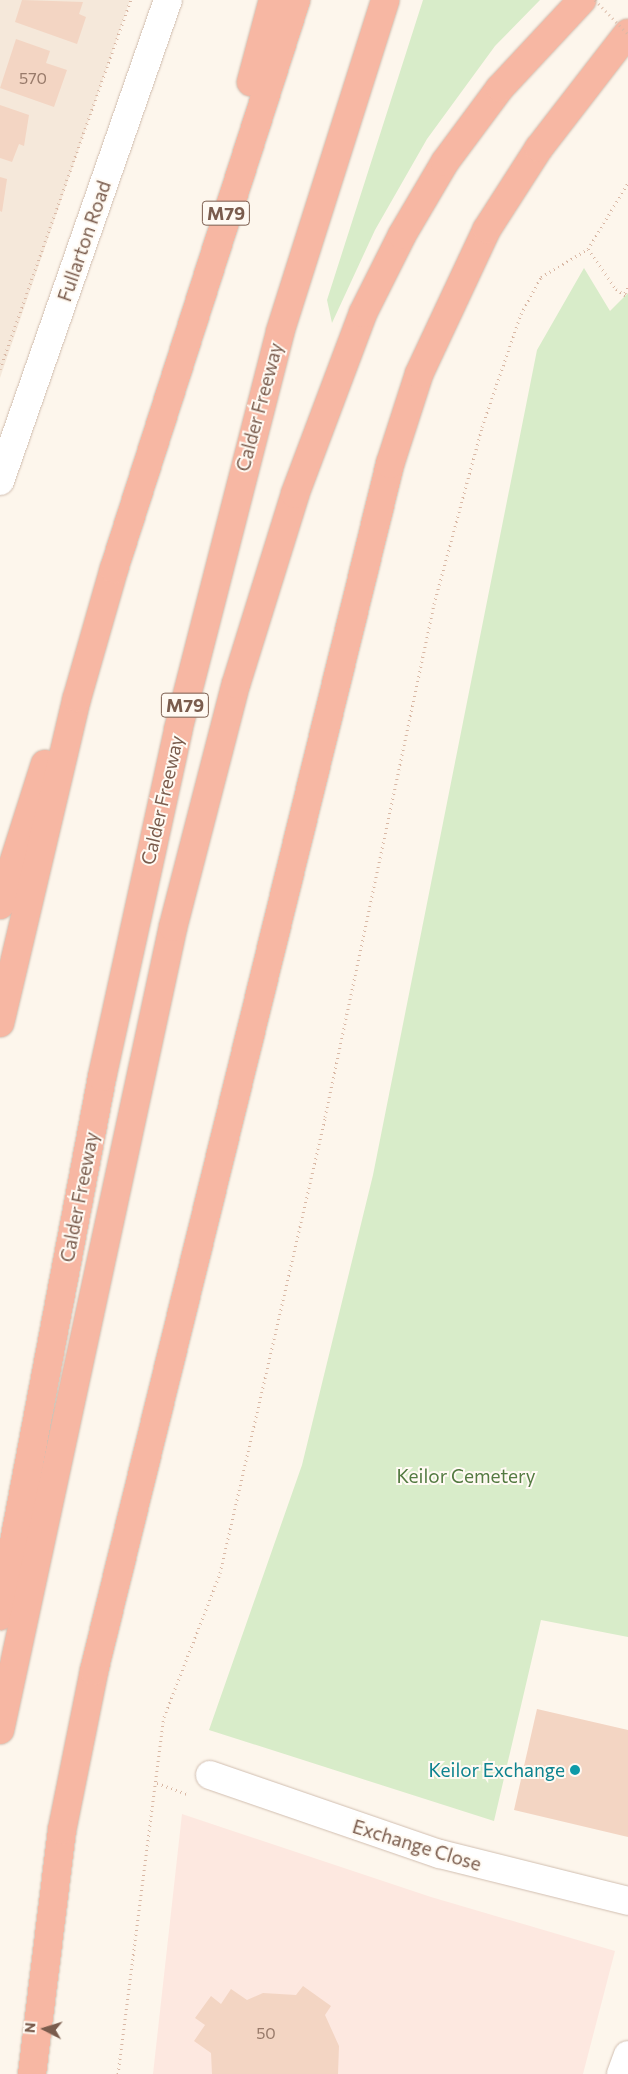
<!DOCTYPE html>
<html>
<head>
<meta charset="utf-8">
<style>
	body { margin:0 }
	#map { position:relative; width:628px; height:2074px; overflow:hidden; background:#fdf6ec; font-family:Commissioner,sans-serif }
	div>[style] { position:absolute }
	.residential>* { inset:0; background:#f5e8da }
	.commercial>* { inset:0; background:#fde8e0 }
	.green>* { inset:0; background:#d8ecc9 }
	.building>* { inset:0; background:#f3d5c3 }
	.path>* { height:3px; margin-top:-1.5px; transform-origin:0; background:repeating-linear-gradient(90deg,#d9b8a5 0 1px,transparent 0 5px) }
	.roads { filter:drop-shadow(0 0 1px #d1beb0) drop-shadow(0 0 1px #d1beb0) }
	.minor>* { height:28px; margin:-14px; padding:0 14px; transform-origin:14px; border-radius:14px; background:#fff }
	.secondary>* { height:28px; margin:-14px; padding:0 14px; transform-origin:14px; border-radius:14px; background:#fff }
	.motorway>* { height:28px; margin:-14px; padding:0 14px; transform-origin:14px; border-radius:14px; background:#f7b7a3 }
	.path-bridge>* { height:3px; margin-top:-1.5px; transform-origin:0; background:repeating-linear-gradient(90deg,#d9b8a5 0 1px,transparent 0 5px) }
	.dots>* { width:14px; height:14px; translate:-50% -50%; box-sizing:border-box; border:2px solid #fffaf3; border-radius:50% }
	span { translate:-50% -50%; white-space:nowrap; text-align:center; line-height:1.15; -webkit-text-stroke:4px #fffaf3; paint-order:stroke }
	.number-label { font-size:16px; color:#987a6a }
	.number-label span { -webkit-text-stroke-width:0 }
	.shield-label span { padding:1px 4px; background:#fffaf3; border:1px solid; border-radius:4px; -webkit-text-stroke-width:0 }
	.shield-label { font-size:18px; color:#7a5c4d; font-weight:700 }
	.street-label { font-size:19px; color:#7a5c4d }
	.park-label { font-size:19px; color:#537a41 }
	.culture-label { font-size:19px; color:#0d838f }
	.right { translate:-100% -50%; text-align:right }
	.north { position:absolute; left:20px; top:2004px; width:50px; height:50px; -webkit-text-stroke:4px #fffaf3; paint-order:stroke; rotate:275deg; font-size:14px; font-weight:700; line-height:20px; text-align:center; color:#7a5c4d }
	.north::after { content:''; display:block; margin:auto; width:18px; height:22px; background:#7a5c4d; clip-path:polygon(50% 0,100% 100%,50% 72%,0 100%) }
</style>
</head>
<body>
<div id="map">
	<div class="residential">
		<div style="clip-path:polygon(0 0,130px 0,0 378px)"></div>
	</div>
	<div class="commercial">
		<div style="clip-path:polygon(182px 1814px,431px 1897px,615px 1951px,583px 2074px,153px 2074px)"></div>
	</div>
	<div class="green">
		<div style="clip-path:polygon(423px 0,540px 0,495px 46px,427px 139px,375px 230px,332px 323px,327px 300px)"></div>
		<div style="clip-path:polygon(584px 268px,610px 311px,628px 293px,628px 1637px,541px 1620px,494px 1821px,209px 1730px,302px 1465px,373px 1175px,537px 350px)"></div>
	</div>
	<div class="building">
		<div style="clip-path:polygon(22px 0,83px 2px,79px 14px,86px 17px,77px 44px,15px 22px)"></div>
		<div style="clip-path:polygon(16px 39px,50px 51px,46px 63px,67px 70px,54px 107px,0 88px)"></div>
		<div style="clip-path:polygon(0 105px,29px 115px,24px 146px,19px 144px,12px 162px,0 158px)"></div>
		<div style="clip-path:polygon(0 177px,7px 179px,2px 212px,0 211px)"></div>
		<div style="clip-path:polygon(537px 1709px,628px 1730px,628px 1837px,514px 1810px)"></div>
		<div style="clip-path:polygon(303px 1986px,331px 2006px,325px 2015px,339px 2046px,338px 2074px,212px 2074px,211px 2053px,194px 2041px,205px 2025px,195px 2018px,211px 1996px,221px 2004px,231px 1989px,247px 2000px,263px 1993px,296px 1995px)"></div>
	</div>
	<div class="path">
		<div style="left:588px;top:249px;width:49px;rotate:55deg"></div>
		<div style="left:616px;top:289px;width:14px;rotate:34deg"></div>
		<div style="left:625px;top:293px;width:7px;rotate:-63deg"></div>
		<div style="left:0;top:369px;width:392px;rotate:-70.5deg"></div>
		<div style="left:157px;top:1783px;width:33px;rotate:20deg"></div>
		<div style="left:118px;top:2074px;width:360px;rotate:-82.7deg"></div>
		<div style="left:164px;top:1717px;width:155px;rotate:-68.7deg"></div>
		<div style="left:220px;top:1573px;width:468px;rotate:-77deg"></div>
		<div style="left:325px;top:1117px;width:524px;rotate:-78deg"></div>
		<div style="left:434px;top:604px;width:183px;rotate:-74.8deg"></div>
		<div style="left:482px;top:427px;width:120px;rotate:-71deg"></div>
		<div style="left:521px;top:314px;width:42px;rotate:-61.6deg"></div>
		<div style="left:541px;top:277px;width:55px;rotate:-30.8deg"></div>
		<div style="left:588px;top:249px;width:77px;rotate:-58.8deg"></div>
	</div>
	<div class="roads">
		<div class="minor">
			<div style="left:210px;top:1775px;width:243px;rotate:19deg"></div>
			<div style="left:440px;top:1854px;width:194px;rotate:14deg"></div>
			<div style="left:621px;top:2074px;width:20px;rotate:-70deg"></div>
		</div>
		<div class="secondary">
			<div style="left:0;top:481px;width:509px;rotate:-70.75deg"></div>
		</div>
		<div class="motorway">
			<div style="left:251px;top:82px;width:85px;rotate:-75deg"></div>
			<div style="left:0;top:905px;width:148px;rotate:-72.3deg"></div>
			<div style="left:0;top:1023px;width:334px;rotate:-76.7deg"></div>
			<div style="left:77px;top:698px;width:134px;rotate:-74deg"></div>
			<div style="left:114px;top:569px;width:597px;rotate:-72.26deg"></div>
			<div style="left:0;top:1616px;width:549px;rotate:-79.28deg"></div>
			<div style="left:102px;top:1077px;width:355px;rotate:-77.6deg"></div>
			<div style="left:178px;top:730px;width:411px;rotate:-75.6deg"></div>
			<div style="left:280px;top:332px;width:348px;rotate:-72.4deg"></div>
			<div style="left:0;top:1730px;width:821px;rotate:-77.84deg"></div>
			<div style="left:173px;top:927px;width:251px;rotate:-75.5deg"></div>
			<div style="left:236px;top:684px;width:199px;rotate:-72.7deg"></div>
			<div style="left:295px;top:494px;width:193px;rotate:-69.4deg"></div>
			<div style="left:363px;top:313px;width:87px;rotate:-63.4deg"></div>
			<div style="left:402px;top:235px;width:85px;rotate:-59.5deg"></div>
			<div style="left:445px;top:162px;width:92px;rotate:-53.4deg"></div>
			<div style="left:500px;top:88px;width:120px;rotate:-47deg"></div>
			<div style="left:32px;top:2074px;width:246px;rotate:-83deg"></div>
			<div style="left:62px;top:1830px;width:162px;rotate:-78.6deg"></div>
			<div style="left:94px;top:1671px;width:1243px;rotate:-76.22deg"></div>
			<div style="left:390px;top:464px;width:95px;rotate:-72.1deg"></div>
			<div style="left:419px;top:374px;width:160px;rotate:-64.9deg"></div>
			<div style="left:487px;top:229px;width:96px;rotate:-57.3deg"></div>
			<div style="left:539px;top:148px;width:145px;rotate:-52.3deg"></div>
		</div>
	</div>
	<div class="path-bridge">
		<div style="left:595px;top:0;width:47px;rotate:45.9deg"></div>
	</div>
	<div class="dots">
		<div style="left:575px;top:1770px;background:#0f9aa8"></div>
	</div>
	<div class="number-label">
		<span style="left:33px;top:78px">570</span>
		<span style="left:266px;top:2033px">50</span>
	</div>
	<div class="shield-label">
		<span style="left:226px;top:213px">M79</span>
		<span style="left:185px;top:705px">M79</span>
	</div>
	<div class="street-label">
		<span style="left:84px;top:241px;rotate:-71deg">Fullarton Road</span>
		<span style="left:259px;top:407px;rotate:-75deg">Calder Freeway</span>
		<span style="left:162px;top:800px;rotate:-77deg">Calder Freeway</span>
		<span style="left:79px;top:1197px;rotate:-79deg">Calder Freeway</span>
		<span style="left:417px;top:1845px;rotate:17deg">Exchange Close</span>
	</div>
	<div class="park-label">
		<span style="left:466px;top:1476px">Keilor Cemetery</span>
	</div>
	<div class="culture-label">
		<span class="right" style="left:565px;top:1770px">Keilor Exchange</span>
	</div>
	<div class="north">N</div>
</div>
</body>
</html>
